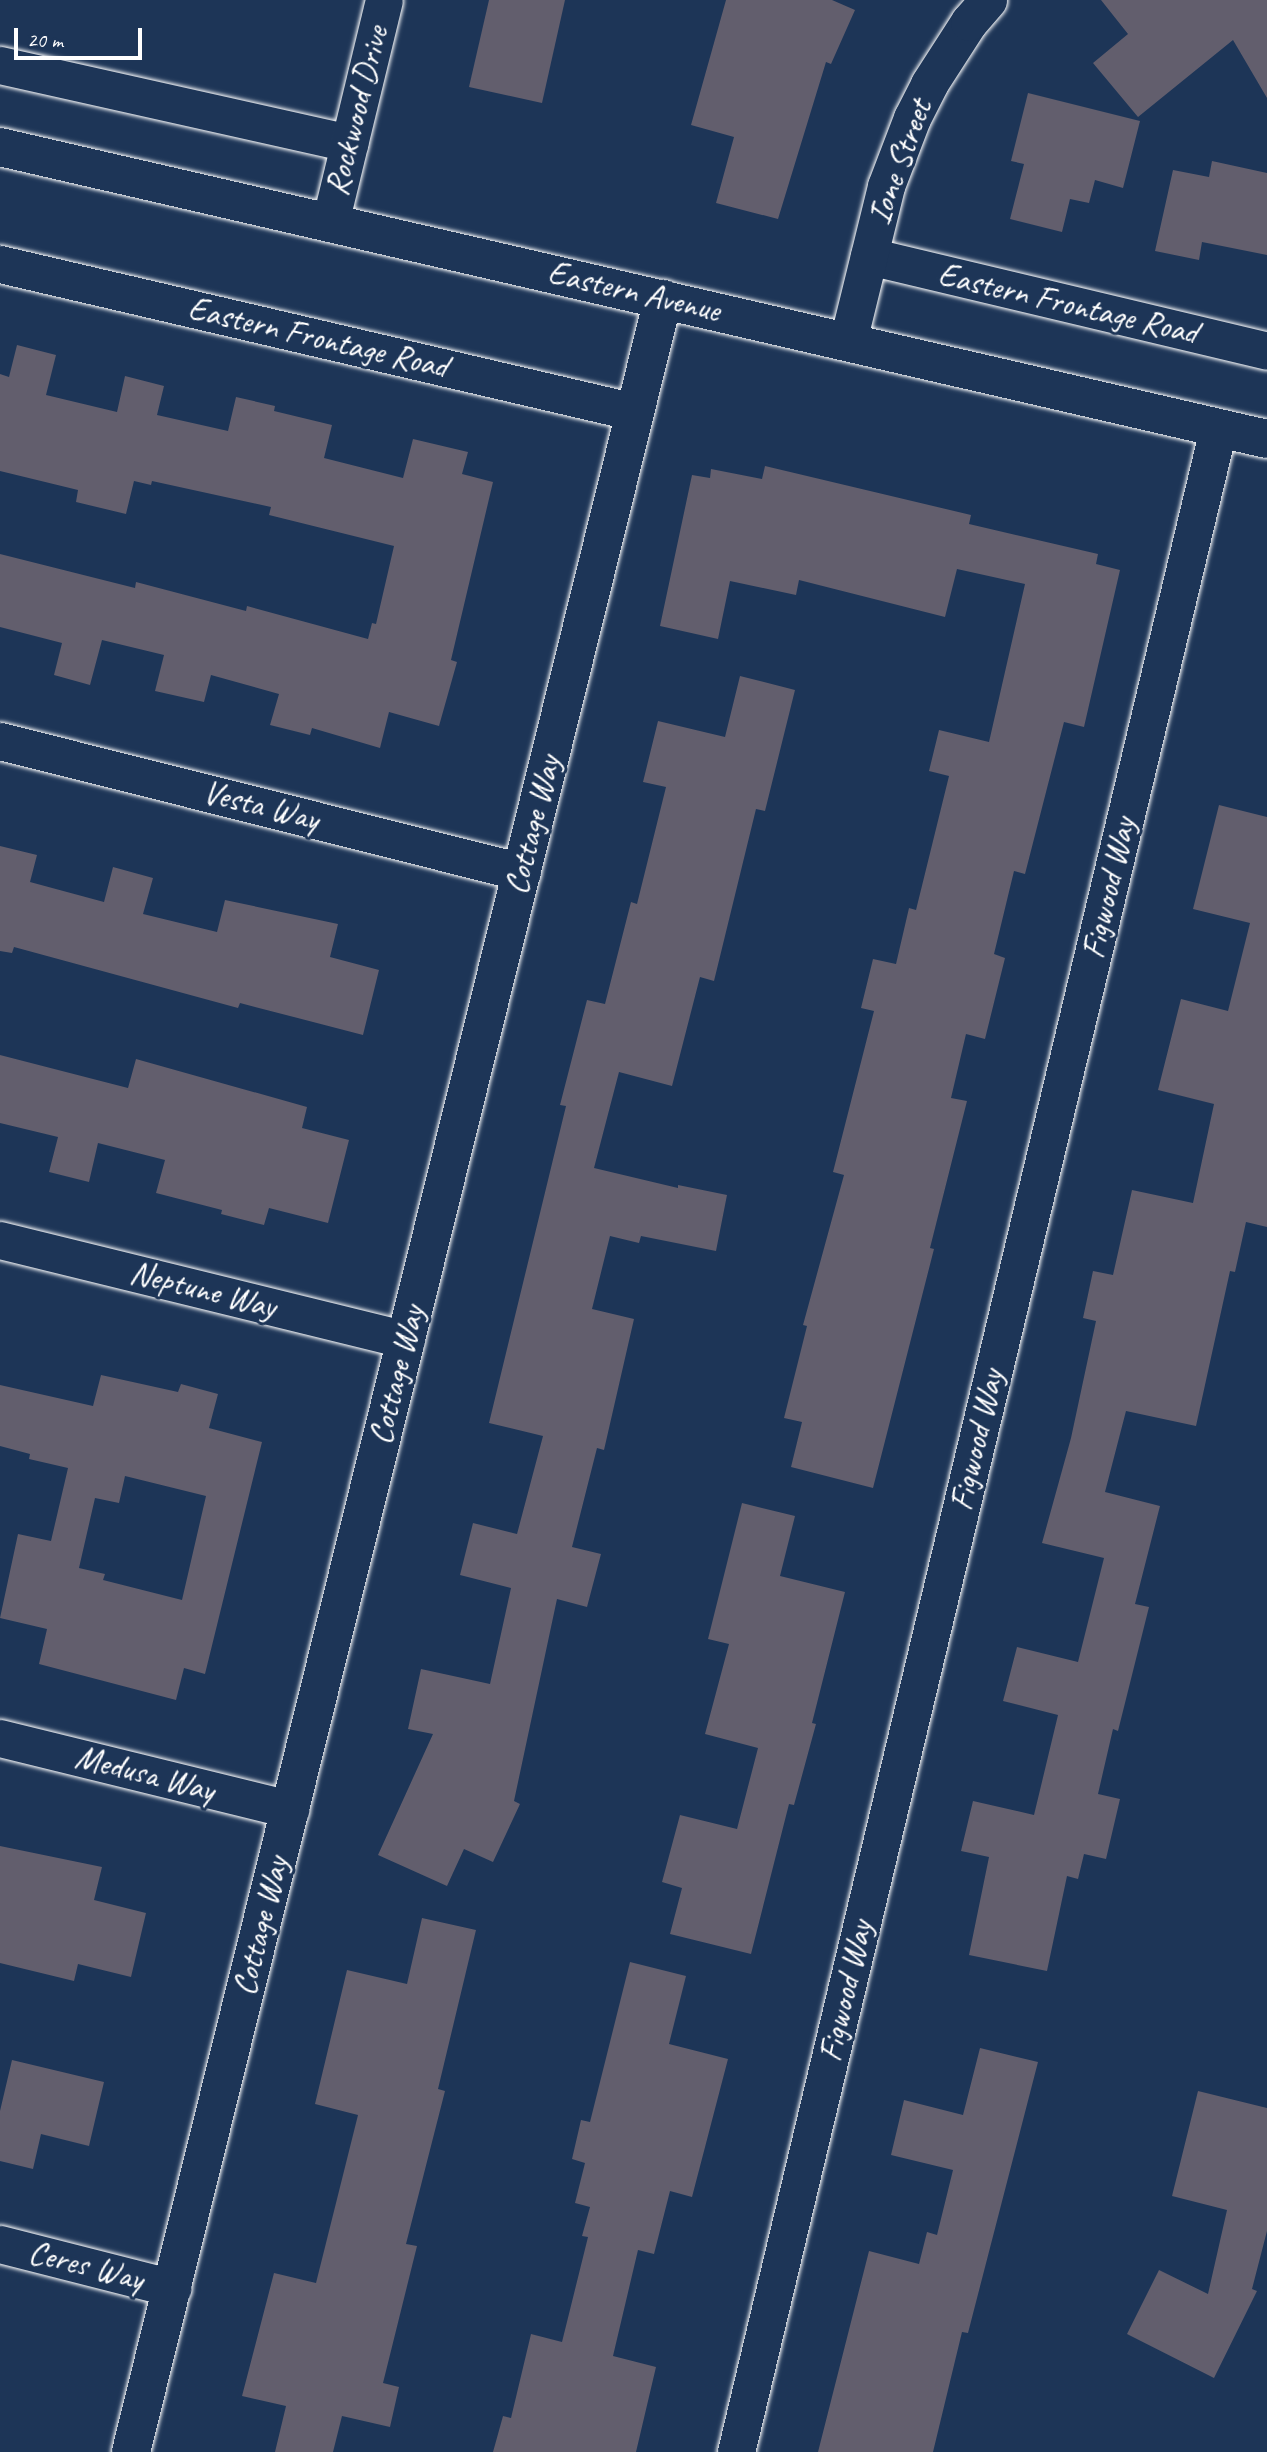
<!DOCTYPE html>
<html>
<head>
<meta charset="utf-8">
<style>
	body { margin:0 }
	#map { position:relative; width:1267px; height:2452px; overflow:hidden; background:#1d3557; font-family:Caveat,sans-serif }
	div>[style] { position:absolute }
	.building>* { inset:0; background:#625e6d }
	.roads { filter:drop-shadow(0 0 2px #fff) drop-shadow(0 0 2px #fff) }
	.minor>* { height:37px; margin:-18.5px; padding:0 18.5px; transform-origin:18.5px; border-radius:18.5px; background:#1d3557 }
	.tertiary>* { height:38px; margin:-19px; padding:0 19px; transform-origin:19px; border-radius:19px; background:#1d3557 }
	.secondary>* { height:38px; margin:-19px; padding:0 19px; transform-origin:19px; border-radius:19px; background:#1d3557 }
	span { translate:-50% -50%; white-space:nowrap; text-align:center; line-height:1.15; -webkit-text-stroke:6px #1d3557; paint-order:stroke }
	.street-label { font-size:33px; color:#fff }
	.scale { position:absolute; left:14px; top:28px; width:128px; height:32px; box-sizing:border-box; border:4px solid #fff; border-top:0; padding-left:9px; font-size:21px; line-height:24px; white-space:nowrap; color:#fff; -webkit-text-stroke:5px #1d3557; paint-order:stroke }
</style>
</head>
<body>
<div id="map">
	<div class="building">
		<div style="clip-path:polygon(489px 0,565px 0,542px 103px,469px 87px)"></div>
		<div style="clip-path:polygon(726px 0,832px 0,855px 10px,831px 64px,826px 62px,778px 219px,716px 203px,734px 137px,691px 125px)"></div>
		<div style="clip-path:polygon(1101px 0,1267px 0,1267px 98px,1233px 40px,1138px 117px,1093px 63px,1128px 34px)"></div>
		<div style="clip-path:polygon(1028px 93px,1140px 121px,1123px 188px,1095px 180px,1089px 203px,1070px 199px,1062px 232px,1010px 219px,1024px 164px,1011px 161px)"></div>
		<div style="clip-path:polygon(1212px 161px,1267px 173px,1267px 255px,1202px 242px,1199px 260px,1155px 251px,1173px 170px,1209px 177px)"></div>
		<div style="clip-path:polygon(17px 345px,56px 355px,46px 395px,117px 412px,125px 376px,164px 386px,157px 415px,228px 431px,236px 397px,275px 406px,274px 411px,332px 425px,324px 458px,403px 478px,413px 439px,468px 452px,462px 474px,493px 482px,451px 660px,457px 662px,439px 726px,389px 712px,380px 748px,312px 728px,310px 735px,270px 725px,279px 694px,211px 675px,204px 702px,155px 691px,164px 655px,102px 640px,90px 685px,54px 675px,62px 643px,0 627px,0 554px,135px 588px,136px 582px,246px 611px,247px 606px,368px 639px,372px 623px,376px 624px,394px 546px,269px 515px,271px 507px,152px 481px,151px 485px,134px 481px,126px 514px,76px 502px,78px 490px,0 471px,0 374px,9px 377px)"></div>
		<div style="clip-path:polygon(765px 466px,971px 515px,969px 524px,1098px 554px,1096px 564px,1120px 570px,1084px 727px,1064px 722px,1025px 874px,1014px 871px,994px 954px,1005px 958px,985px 1039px,966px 1034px,951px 1098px,967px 1101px,930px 1248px,934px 1249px,873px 1488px,791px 1467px,802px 1422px,784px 1418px,807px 1326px,803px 1325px,844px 1175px,833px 1172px,874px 1011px,861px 1008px,873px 959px,896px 964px,909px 908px,916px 910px,949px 776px,929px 771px,939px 730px,989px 742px,1025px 584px,957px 569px,945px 617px,799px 580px,796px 595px,730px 581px,718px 639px,660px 626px,692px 475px,710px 478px,711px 469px,762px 479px)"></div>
		<div style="clip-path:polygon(740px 676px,795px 690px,765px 811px,756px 809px,714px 981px,700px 977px,672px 1086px,619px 1072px,594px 1168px,678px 1188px,678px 1185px,727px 1195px,716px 1251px,641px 1236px,639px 1243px,610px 1236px,592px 1309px,634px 1319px,604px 1450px,597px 1448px,572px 1547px,601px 1554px,587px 1607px,557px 1599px,514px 1801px,520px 1804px,493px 1862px,464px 1849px,447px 1886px,378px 1855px,433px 1734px,408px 1729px,421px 1669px,490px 1684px,511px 1588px,460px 1575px,473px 1523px,517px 1534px,543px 1436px,489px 1423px,566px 1106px,560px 1105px,587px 1000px,605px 1004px,631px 902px,637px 904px,666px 787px,643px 782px,658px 721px,725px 737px)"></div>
		<div style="clip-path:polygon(1219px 805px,1267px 817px,1267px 1227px,1246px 1222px,1235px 1272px,1230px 1271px,1196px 1426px,1126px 1411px,1105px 1492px,1160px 1506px,1135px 1604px,1149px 1607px,1118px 1731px,1113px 1729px,1098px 1794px,1120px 1799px,1106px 1859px,1084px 1854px,1078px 1879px,1067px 1876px,1047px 1971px,969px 1955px,989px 1857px,961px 1851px,973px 1801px,1034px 1815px,1058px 1715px,1003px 1701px,1017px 1647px,1078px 1662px,1104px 1558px,1042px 1543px,1071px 1438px,1096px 1321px,1083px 1318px,1093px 1271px,1113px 1275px,1132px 1190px,1193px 1203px,1214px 1104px,1158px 1090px,1181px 999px,1228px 1011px,1250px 923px,1193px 909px)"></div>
		<div style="clip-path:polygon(0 846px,37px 855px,30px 882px,104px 902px,113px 867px,153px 878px,143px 914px,217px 932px,225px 900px,338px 924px,330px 957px,379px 970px,363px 1035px,240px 1003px,238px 1008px,14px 947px,12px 953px,0 951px)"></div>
		<div style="clip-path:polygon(0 1055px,128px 1088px,136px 1059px,307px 1107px,302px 1128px,349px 1140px,328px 1223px,269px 1208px,264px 1225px,221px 1214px,222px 1210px,156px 1193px,165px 1160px,98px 1143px,89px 1182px,49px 1172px,58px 1137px,0 1123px)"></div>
		<div style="clip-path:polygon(evenodd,101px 1375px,178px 1392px,181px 1384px,218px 1394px,209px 1428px,262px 1442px,205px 1674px,184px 1668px,176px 1700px,39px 1664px,47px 1629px,0 1618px,18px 1534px,51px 1541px,68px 1468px,29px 1459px,30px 1454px,0 1446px,0 1385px,93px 1406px,101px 1375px,125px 1476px,206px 1496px,182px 1600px,103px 1580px,105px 1574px,79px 1568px,95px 1498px,119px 1503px,125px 1476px)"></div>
		<div style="clip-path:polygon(742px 1503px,795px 1516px,780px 1576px,845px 1592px,812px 1723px,816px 1724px,794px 1805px,789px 1804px,751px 1954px,670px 1934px,682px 1888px,662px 1882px,680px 1815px,737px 1829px,758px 1748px,705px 1734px,729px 1644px,708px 1639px)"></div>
		<div style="clip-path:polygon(0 1846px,102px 1867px,94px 1900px,146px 1913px,131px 1977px,78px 1964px,74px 1981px,0 1963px)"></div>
		<div style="clip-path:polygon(422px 1918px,476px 1930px,438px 2089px,445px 2091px,406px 2244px,417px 2246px,383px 2383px,399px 2387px,390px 2427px,342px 2416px,333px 2452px,275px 2452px,286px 2406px,242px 2396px,274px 2273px,316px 2283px,358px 2115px,315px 2104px,347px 1970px,407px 1984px)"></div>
		<div style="clip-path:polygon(630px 1962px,686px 1976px,669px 2044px,728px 2059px,692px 2197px,670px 2191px,654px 2254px,638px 2250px,613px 2356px,656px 2367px,636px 2452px,493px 2452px,503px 2416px,511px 2418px,531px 2334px,562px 2342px,588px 2237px,582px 2236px,590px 2207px,575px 2203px,585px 2163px,572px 2159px,581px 2120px,590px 2122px)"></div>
		<div style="clip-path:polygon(980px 2048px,1038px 2062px,968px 2333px,962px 2332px,933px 2452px,818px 2452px,869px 2251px,919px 2264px,927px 2232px,937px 2235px,953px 2170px,891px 2155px,904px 2100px,963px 2115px)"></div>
		<div style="clip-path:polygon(12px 2060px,104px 2082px,89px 2146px,41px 2134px,33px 2169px,0 2161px,0 2111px)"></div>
		<div style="clip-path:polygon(1198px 2091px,1267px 2108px,1267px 2231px,1252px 2289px,1257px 2291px,1214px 2378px,1127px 2334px,1159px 2270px,1208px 2294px,1227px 2210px,1172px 2196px)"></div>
	</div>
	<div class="roads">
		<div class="minor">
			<div style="left:0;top:65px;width:358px;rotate:12.6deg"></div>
			<div style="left:330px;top:223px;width:229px;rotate:-76.4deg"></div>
			<div style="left:869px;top:256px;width:409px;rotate:13.4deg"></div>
			<div style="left:0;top:264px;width:652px;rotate:13.12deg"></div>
			<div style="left:848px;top:341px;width:160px;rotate:-76.2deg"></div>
			<div style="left:886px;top:186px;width:73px;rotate:-69.1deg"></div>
			<div style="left:912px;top:118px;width:38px;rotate:-63deg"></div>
			<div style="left:929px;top:84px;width:74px;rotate:-57.2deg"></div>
			<div style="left:969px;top:22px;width:29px;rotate:-49deg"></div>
			<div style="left:0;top:741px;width:538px;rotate:14.09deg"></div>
			<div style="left:0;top:1240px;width:418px;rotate:13.8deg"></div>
			<div style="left:0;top:1738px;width:299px;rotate:13.8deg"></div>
			<div style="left:0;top:2244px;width:178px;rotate:14.3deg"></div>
			<div style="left:736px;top:2452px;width:2081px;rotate:-76.6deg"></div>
		</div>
		<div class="tertiary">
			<div style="left:131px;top:2452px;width:2218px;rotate:-76.12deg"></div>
		</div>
		<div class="secondary">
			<div style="left:0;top:147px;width:1300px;rotate:12.98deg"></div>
		</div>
	</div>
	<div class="street-label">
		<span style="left:357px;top:111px;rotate:-76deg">Rockwood Drive</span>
		<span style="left:900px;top:162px;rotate:-70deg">Ione Street</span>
		<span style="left:634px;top:292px;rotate:13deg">Eastern Avenue</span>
		<span style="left:1068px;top:304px;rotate:13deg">Eastern Frontage Road</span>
		<span style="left:318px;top:338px;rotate:13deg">Eastern Frontage Road</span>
		<span style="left:261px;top:806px;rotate:14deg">Vesta Way</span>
		<span style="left:533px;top:825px;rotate:-76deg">Cottage Way</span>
		<span style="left:1109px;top:888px;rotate:-77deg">Figwood Way</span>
		<span style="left:203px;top:1290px;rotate:14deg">Neptune Way</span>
		<span style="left:397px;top:1375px;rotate:-76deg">Cottage Way</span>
		<span style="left:977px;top:1440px;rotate:-77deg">Figwood Way</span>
		<span style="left:145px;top:1774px;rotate:14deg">Medusa Way</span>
		<span style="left:261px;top:1926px;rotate:-76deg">Cottage Way</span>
		<span style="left:846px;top:1991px;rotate:-77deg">Figwood Way</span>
		<span style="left:86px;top:2266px;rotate:14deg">Ceres Way</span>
	</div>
	<div class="scale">20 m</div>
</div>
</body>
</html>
